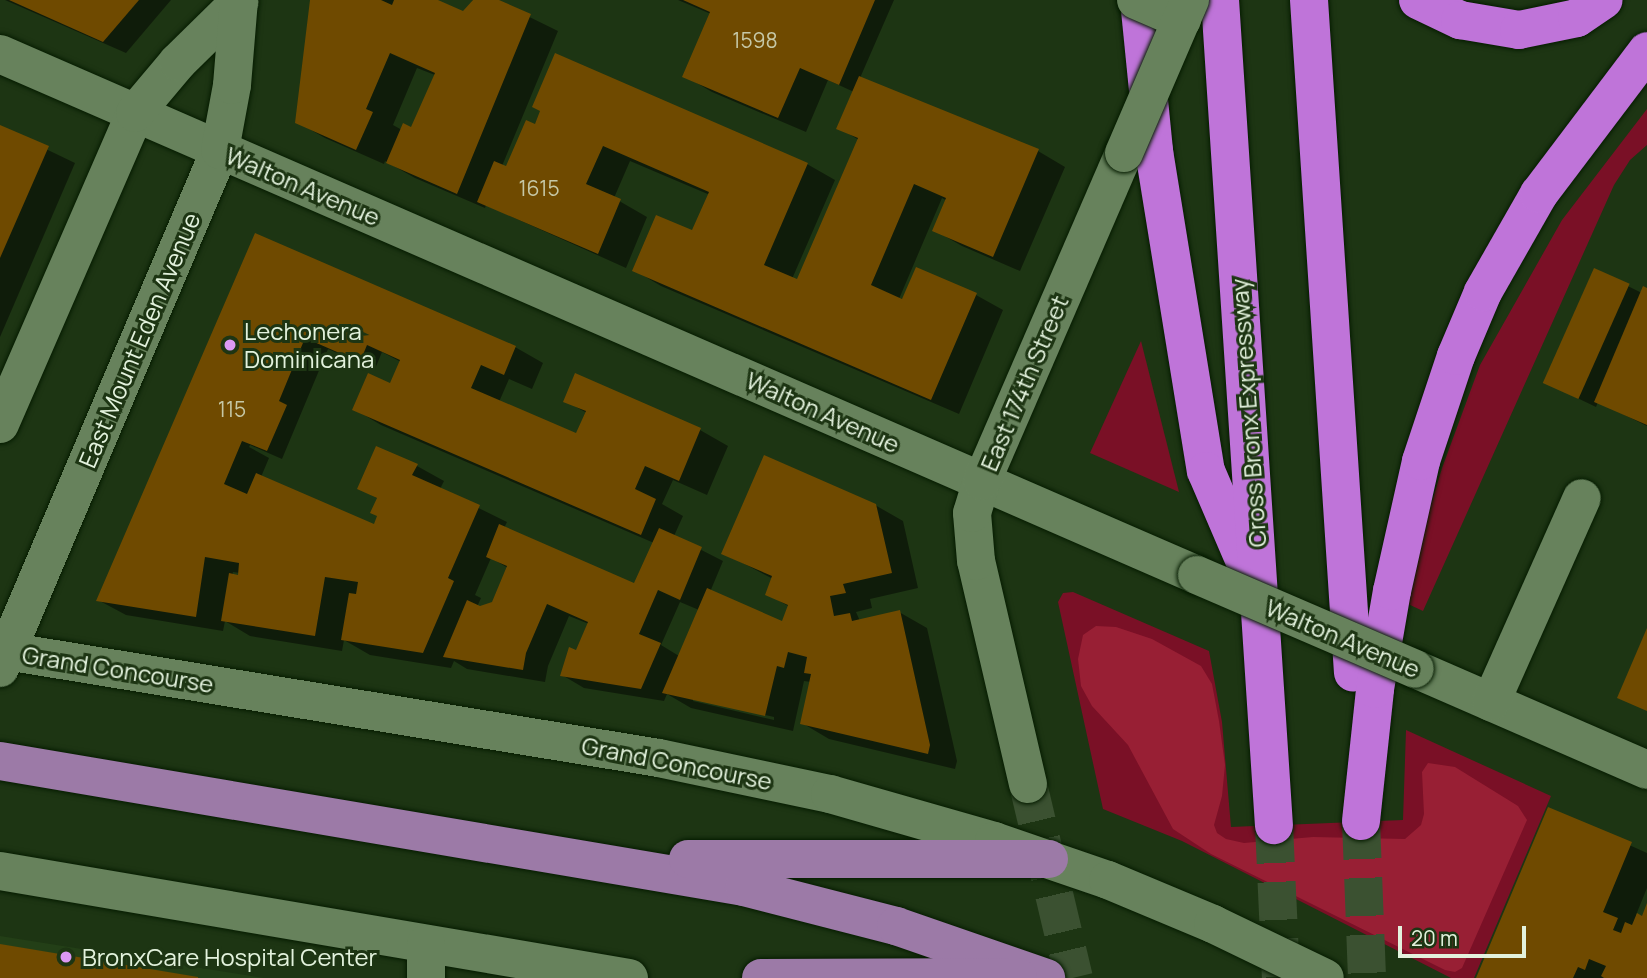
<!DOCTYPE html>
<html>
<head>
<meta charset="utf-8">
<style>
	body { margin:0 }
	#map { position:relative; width:1647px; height:978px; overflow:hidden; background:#1d3513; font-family:Manrope,sans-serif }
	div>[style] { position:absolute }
	.built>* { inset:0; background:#233f17 }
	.green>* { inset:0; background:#7a1026 }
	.forest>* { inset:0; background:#981f34 }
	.shadow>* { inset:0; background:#0007 }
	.building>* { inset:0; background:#6f4a00; transform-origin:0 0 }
	.minor-tunnel>* { height:38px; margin-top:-19px; transform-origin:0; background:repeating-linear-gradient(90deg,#3b5131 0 38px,transparent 0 57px) }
	.highway-tunnel>* { height:38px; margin-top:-19px; transform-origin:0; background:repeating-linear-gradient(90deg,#3b5131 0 38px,transparent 0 57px) }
	.roads { filter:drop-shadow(0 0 2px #061c00) drop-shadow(0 0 2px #061c00) }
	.minor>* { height:38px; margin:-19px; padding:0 19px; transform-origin:19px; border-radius:19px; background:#67825c }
	.major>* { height:38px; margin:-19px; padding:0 19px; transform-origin:19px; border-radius:19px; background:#9c7aa7 }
	.highway>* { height:38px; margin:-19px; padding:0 19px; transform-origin:19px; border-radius:19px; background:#bf74d9 }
	.bridges { filter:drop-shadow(0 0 2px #061c00) drop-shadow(0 0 2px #061c00) }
	.minor-bridge>* { height:38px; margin:-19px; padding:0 19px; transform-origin:19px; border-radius:19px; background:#67825c }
	.dots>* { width:19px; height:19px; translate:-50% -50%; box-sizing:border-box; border:4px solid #1d3513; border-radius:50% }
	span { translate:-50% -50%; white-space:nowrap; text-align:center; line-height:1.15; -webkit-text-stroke:6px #1d3513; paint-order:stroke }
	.number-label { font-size:21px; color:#c6c8a6 }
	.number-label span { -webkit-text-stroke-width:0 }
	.street-label { font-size:24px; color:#e3f2dd }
	.poi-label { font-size:24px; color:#e3f2dd }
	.left { translate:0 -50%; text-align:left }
	.scale { position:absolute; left:1398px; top:926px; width:128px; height:32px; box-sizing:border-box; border:4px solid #e3f2dd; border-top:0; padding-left:9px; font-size:21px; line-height:24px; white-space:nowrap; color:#e3f2dd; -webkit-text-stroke:5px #1d3513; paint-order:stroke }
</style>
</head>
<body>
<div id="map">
	<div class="built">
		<div style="clip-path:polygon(0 936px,264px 978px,0 978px)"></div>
	</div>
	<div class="green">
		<div style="clip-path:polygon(1647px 109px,1647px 145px,1630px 160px,1614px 185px,1423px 611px,1408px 604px,1425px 525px,1442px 468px,1480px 365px,1562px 220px)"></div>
		<div style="clip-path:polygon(1141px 341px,1179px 492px,1090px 453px)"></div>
		<div style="clip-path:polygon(1073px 592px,1209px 651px,1222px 722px,1231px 827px,1403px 820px,1406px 730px,1551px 796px,1474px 978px,1451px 978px,1182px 841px,1103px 809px,1058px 602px,1063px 593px)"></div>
	</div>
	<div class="forest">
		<div style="clip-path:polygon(1096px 626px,1116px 627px,1152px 639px,1201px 666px,1212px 684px,1219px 721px,1225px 765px,1222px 796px,1214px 825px,1217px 833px,1226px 839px,1244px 843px,1313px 837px,1405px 839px,1421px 825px,1424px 814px,1422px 772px,1428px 763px,1455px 767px,1518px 806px,1527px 820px,1462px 968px,1455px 972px,1445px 970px,1211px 854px,1173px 829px,1128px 745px,1092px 706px,1081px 686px,1078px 659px,1083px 635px)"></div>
	</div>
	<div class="shadow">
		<div style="clip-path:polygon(5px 0,171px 0,126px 53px)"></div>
		<div style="clip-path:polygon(evenodd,312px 0,434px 0,464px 13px,473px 0,495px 0,558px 31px,502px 166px,507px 169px,536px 126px,807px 164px,835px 180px,792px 279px,798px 281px,859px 140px,839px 128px,854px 92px,828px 80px,806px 132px,712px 92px,685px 76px,711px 14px,678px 0,894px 0,860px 78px,1038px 151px,1065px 167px,1020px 271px,962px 246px,934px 230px,947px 201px,942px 198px,899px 299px,976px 295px,1003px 310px,959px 414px,661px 286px,634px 270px,693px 233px,710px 195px,630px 161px,614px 198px,647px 217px,626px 268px,486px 205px,485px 208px,415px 178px,385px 161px,384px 164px,325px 138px,297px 122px,312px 0,417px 68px,435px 75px,412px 129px,402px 130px,393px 125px,417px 68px)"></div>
		<div style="clip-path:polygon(0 127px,75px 163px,0 337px)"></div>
		<div style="clip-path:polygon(evenodd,256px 235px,515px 347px,543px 363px,532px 389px,509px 379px,499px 402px,577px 436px,587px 413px,565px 401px,576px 376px,700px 430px,728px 446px,707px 495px,673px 480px,662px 504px,683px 516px,674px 536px,723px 561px,710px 592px,783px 623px,790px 607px,767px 594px,773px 579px,724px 553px,875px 505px,903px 521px,918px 588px,870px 599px,872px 608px,856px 612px,860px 621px,899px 612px,927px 628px,957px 761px,955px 769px,829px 739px,802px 723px,811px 682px,804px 681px,793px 731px,691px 708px,667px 694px,664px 701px,584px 688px,562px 675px,577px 653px,589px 624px,569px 616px,548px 666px,545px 682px,467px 669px,454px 661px,451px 668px,370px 655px,344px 640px,342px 651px,250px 636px,225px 621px,223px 631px,126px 615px,98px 600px,256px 235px,328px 349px,375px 369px,382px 352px,401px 362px,391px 386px,354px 409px,381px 425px,654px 543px,635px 585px,504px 528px,507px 522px,440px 489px,444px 481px,417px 466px,360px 488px,378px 499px,379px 516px,375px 526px,261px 477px,269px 458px,249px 447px,250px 445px,282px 459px,328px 349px,256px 235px,491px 558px,508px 568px,493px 604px,477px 607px,481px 598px,475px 595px,491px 558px,256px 235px,233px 572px,240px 573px,239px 577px,232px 576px,233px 572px,256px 235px,680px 602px,699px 610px,679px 656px,661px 645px,680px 602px,256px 235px,693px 698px,774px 717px,774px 720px,693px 701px,693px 698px)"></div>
		<div style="clip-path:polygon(1595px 270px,1642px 293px,1647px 289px,1647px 426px,1598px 402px,1596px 407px,1546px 383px)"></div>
		<div style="clip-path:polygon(1549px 809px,1647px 853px,1647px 888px,1636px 915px,1643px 918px,1647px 907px,1647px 978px,1478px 978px)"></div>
	</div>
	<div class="building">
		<div style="clip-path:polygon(9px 0,139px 0,103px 42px)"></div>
		<div style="clip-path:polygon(310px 0,381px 0,392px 5px,394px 0,438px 0,463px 11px,473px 0,499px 0,531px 14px,457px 194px,386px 163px,403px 123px,411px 127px,435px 73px,390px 53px,366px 109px,373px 112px,356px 150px,295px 123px)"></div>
		<div style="clip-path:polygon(683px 0,875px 0,839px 85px,800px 68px,778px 118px,682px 77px,710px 12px)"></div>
		<div style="clip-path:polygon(555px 53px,808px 163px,764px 265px,797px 279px,858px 138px,836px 129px,859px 76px,1039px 149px,993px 257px,932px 231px,946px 198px,914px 184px,871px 285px,902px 299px,916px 267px,977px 293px,931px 400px,632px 271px,656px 215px,692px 230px,709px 192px,603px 146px,586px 184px,621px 199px,598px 254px,477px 202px,494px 161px,506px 166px,526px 120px,535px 124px,540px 111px,532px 107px)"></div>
		<div style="clip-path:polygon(0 125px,49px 146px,0 258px)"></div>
		<div style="clip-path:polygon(255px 233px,516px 346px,504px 375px,481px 365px,471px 388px,576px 433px,586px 411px,563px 402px,575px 373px,701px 428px,679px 481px,645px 466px,635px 489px,656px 499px,641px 535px,352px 410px,368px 373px,390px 383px,400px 360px,367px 345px,360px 362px,305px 338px,279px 401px,287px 405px,267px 451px,242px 441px,224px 484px,247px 494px,256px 473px,374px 524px,377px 516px,370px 513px,377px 498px,357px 489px,376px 446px,418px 464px,412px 475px,480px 505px,448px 578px,454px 581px,423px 653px,341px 640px,349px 593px,356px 594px,358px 582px,325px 577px,315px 636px,221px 621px,229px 573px,238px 575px,239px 563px,205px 557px,196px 617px,96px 601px)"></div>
		<div style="left:1594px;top:268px;width:39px;height:126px;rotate:24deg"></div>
		<div style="clip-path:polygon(1643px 286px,1647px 288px,1647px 425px,1594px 402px)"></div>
		<div style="clip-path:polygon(764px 455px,876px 504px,892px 573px,843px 584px,846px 593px,830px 596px,834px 616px,850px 613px,852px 621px,900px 610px,930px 745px,928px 754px,800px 724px,811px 674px,804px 673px,807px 657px,788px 652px,784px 668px,777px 666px,765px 716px,662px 693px,707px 588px,782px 621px,788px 605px,765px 595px,772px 576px,721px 554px)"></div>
		<div style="clip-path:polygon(499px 524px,634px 583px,659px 528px,702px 547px,680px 600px,658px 590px,639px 634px,661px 643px,641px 689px,560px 676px,569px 647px,576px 650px,588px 622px,547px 604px,526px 653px,523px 670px,443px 657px,467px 600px,480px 606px,492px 602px,507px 566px,486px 557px)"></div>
		<div style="clip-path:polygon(1647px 628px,1647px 711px,1617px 698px)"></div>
		<div style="clip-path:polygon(1548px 807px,1632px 842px,1603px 912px,1618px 918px,1613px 930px,1621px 933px,1625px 922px,1632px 925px,1637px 913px,1642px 916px,1647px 903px,1647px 978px,1604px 978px,1601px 976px,1606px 966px,1589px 959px,1585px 970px,1578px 967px,1573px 978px,1476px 978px)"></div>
		<div style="clip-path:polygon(0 944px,198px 977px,198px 978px,0 978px)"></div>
	</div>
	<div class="minor-tunnel">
		<div style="left:1028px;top:784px;width:199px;rotate:76.7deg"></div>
	</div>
	<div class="highway-tunnel">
		<div style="left:1361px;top:821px;width:157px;rotate:87.8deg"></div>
		<div style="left:1274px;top:825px;width:153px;rotate:87.4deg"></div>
	</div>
	<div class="roads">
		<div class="minor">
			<div style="left:0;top:54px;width:1305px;rotate:23.52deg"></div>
			<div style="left:0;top:424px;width:339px;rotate:-66.5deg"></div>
			<div style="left:135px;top:113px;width:67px;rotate:-49.9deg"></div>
			<div style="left:178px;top:62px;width:86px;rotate:-44.5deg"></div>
			<div style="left:0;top:650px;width:668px;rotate:9.31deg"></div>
			<div style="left:659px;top:758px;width:175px;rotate:11.9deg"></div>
			<div style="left:830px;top:794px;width:171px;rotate:16deg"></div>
			<div style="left:994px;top:841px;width:120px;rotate:18.9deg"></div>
			<div style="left:1108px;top:880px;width:114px;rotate:22.7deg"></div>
			<div style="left:1213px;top:924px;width:124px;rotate:25.7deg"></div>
			<div style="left:0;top:668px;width:563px;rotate:-66.99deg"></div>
			<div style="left:220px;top:150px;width:66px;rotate:-79.5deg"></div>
			<div style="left:232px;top:85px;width:85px;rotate:-85.3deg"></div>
			<div style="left:1415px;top:669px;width:253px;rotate:23.5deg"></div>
			<div style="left:1491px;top:702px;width:223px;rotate:-66deg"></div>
			<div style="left:1028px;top:784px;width:229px;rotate:-103.1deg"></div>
			<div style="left:976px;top:561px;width:48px;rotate:-94.8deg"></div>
			<div style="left:972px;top:513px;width:34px;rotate:-73deg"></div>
			<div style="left:982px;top:481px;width:357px;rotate:-66.6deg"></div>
			<div style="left:0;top:871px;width:638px;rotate:9.65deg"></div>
			<div style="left:426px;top:944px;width:34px;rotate:90deg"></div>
		</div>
		<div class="major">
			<div style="left:0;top:761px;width:755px;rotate:9.61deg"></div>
			<div style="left:744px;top:887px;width:157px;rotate:14.4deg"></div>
			<div style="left:896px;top:926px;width:159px;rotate:19.1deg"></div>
			<div style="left:688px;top:859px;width:361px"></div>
			<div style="left:761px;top:978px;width:257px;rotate:-0.2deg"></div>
		</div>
		<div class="highway">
			<div style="left:1139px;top:0;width:152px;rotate:84.3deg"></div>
			<div style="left:1154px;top:151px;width:324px;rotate:80.8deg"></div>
			<div style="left:1206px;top:471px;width:107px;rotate:66.8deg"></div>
			<div style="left:1220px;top:0;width:827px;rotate:86.26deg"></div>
			<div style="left:1309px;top:0;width:674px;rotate:86.26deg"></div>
			<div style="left:1418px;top:0;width:47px;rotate:25.5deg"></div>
			<div style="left:1460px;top:20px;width:60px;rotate:9.6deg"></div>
			<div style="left:1519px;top:30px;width:59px;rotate:-11.7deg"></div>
			<div style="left:1577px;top:18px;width:32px;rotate:-34deg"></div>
			<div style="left:1361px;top:821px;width:133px;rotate:-83.9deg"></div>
			<div style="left:1375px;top:689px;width:99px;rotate:-80.2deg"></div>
			<div style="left:1392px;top:591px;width:133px;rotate:-77.4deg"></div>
			<div style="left:1421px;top:461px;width:111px;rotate:-71.6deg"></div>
			<div style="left:1456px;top:356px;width:69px;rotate:-67.1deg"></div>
			<div style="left:1483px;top:292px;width:113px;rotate:-60.3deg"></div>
			<div style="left:1539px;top:194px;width:179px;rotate:-52.9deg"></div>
		</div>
	</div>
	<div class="bridges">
		<div class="minor-bridge">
			<div style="left:1136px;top:0;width:50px;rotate:23.5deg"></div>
			<div style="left:1124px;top:153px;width:167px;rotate:-66.7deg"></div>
			<div style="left:1197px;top:575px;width:237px;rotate:23.3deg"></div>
		</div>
	</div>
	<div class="dots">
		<div style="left:230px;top:345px;background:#dc99f4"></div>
		<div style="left:66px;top:957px;background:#dc99f4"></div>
	</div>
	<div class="number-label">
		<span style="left:755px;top:40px">1598</span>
		<span style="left:539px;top:188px">1615</span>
		<span style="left:232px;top:409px">115</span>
	</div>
	<div class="street-label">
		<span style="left:303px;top:186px;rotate:23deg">Walton Avenue</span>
		<span style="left:139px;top:340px;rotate:-67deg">East Mount Eden Avenue</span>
		<span style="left:1024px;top:383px;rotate:-67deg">East 174th Street</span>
		<span style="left:823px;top:412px;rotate:24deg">Walton Avenue</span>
		<span style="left:1248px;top:413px;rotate:-94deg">Cross Bronx Expressway</span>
		<span style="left:1343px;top:638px;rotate:23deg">Walton Avenue</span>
		<span style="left:118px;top:669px;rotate:9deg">Grand Concourse</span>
		<span style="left:677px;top:763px;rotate:11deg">Grand Concourse</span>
	</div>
	<div class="poi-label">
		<span class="left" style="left:244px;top:345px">Lechonera<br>Dominicana</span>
		<span class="left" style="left:82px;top:957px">BronxCare Hospital Center</span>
	</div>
	<div class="scale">20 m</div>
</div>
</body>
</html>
